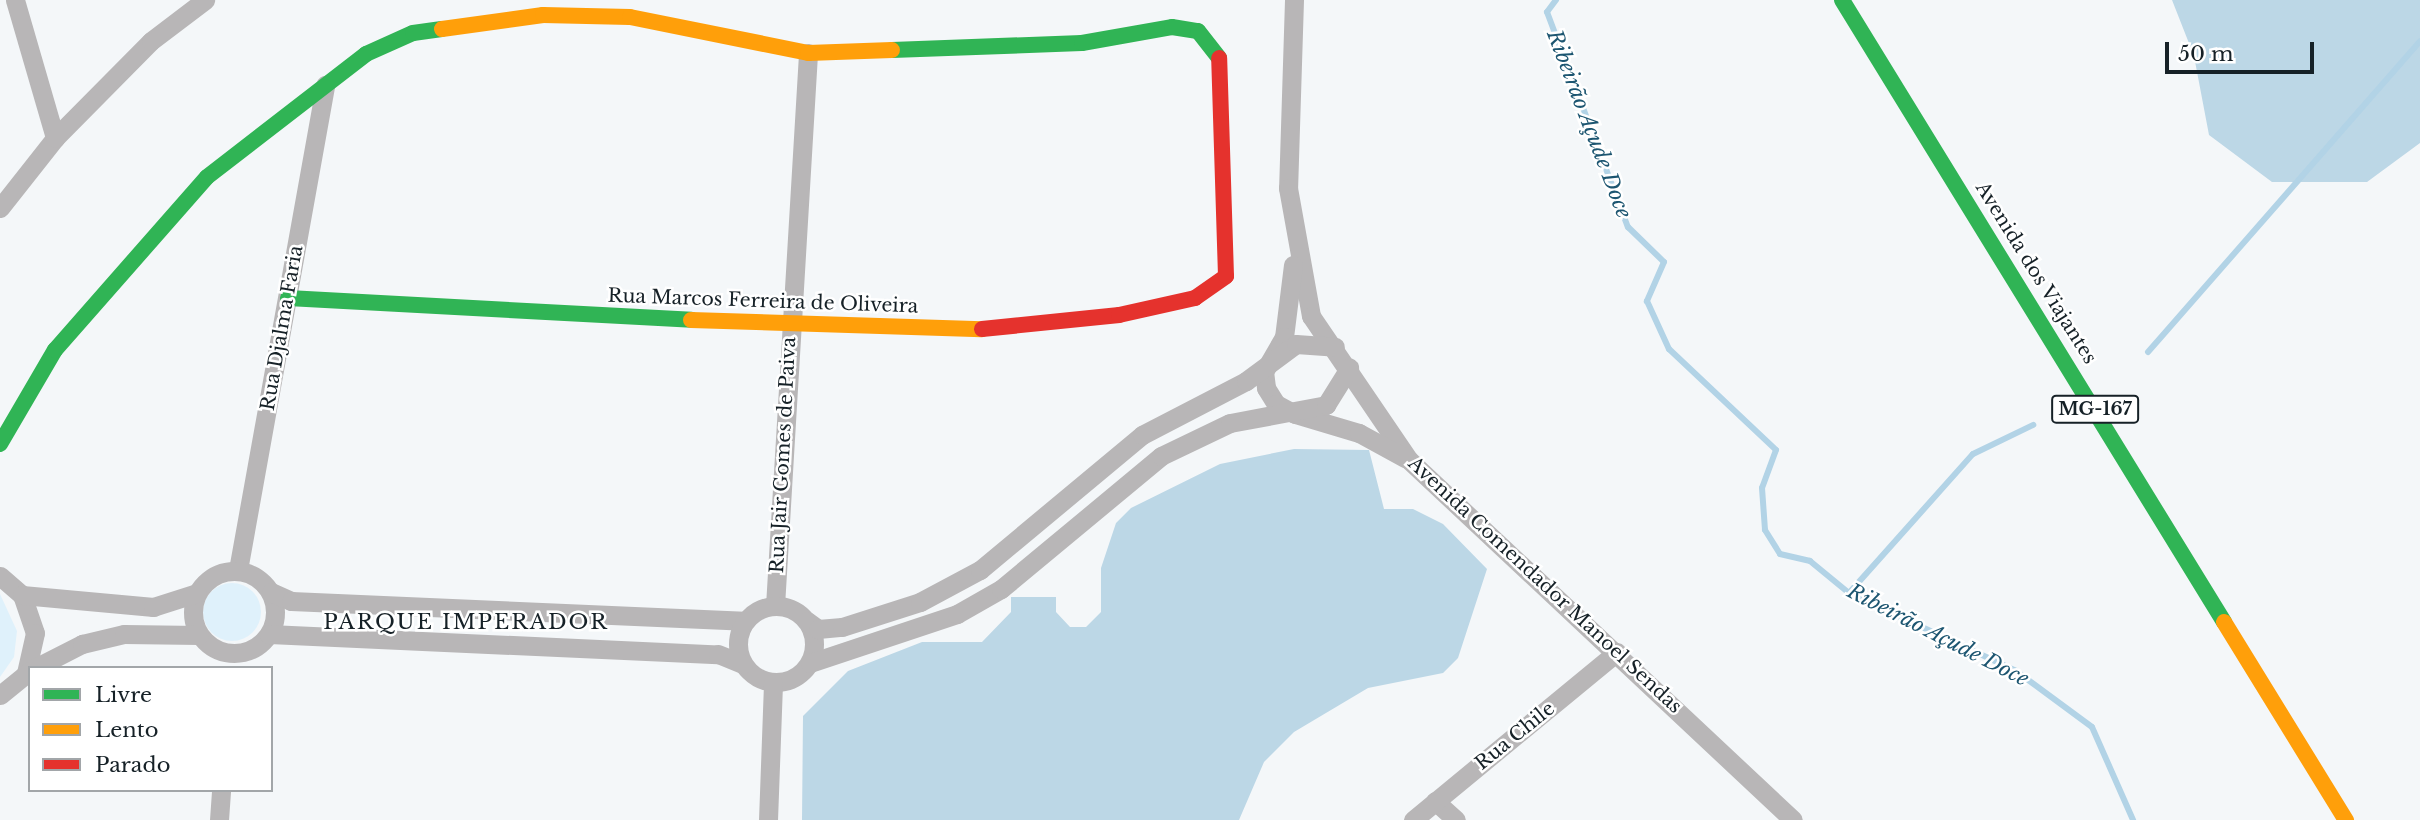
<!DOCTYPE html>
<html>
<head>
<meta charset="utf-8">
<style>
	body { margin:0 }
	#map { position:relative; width:2420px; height:820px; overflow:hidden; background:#f4f7f9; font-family:"Libre Baskerville",serif }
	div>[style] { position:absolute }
	.green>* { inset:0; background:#dff1fb }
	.round { border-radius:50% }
	.forest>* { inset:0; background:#bcd7e6 }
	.stream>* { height:6px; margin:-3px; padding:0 3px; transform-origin:3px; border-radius:3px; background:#b2d3e6 }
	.street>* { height:19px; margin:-9.5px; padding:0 9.5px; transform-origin:9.5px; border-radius:9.5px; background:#b8b6b7 }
	.street>.ring { margin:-9.5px; padding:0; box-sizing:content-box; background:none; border:19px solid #b8b6b7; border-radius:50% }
	.fast>* { height:16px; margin:-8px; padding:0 8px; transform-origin:8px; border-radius:8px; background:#30b455 }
	.slow>* { height:16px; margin:-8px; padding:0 8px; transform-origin:8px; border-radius:8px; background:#ff9f0a }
	.jam>* { height:16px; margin:-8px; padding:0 8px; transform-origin:8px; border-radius:8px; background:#e5322d }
	span { translate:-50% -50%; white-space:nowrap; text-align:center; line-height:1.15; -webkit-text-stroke:5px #fff; paint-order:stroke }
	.shield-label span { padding:2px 5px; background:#fff; border:2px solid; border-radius:5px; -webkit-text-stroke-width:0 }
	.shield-label { font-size:18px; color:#162127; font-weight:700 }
	.street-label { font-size:19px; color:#162127 }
	.water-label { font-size:21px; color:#1d5671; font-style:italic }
	.neighbourhood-label { font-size:21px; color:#162127; letter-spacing:2px }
	.legend { position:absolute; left:28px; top:666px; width:245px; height:126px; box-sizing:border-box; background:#fff; border:2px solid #a2a6a9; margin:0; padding:9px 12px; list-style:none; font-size:21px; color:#162127 }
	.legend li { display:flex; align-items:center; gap:14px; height:35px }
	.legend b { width:35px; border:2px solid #a2a6a9 }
	.scale { position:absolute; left:2165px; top:42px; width:149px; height:32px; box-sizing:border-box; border:4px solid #162127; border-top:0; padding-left:9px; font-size:21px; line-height:24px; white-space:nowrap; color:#162127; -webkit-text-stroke:5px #fff; paint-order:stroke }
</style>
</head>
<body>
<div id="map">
	<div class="green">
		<div class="round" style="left:203px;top:583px;width:58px;height:58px"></div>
		<div style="clip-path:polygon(0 594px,17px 631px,14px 657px,0 677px)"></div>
	</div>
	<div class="forest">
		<div style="clip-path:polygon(2172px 0,2420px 0,2420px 143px,2367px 182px,2272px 182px,2209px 135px,2194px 56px)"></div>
		<div style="clip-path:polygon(1294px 449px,1369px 450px,1384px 509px,1413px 509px,1443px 524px,1487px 569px,1458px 658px,1443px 673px,1368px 688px,1294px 732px,1264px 762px,1239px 820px,802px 820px,803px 716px,848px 671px,922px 642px,982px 642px,1011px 612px,1011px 597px,1056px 597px,1056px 612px,1070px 627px,1086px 627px,1101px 612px,1101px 568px,1116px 523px,1131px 508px,1220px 464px)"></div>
	</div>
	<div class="stream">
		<div style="left:1556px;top:0;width:15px;rotate:127deg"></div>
		<div style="left:1547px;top:12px;width:230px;rotate:69.4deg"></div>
		<div style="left:1628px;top:227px;width:50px;rotate:44.2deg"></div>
		<div style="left:1664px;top:262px;width:43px;rotate:113.6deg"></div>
		<div style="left:1647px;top:301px;width:53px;rotate:65.4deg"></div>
		<div style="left:1669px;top:349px;width:147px;rotate:43.3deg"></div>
		<div style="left:1776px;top:450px;width:40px;rotate:110.2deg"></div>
		<div style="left:1762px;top:488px;width:42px;rotate:85.9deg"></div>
		<div style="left:1765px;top:530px;width:28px;rotate:58deg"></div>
		<div style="left:1780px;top:554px;width:31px;rotate:13deg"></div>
		<div style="left:1810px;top:561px;width:50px;rotate:39.4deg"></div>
		<div style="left:1849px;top:593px;width:184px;rotate:25deg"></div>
		<div style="left:2016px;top:671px;width:94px;rotate:36.4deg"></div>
		<div style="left:2092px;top:727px;width:102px;rotate:66.2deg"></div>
		<div style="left:2148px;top:352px;width:413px;rotate:-48.8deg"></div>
		<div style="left:1849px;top:593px;width:186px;rotate:-48.3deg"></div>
		<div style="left:1973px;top:454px;width:67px;rotate:-25.8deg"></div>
	</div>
	<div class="street">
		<div style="left:15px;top:0;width:144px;rotate:73.8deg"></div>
		<div style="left:1294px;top:0;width:188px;rotate:91.8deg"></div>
		<div style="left:1288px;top:188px;width:130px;rotate:79.8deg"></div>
		<div style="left:1311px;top:316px;width:174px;rotate:55.8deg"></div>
		<div style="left:1409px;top:460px;width:526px;rotate:43.15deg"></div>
		<div style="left:0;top:208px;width:89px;rotate:-51.8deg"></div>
		<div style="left:55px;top:138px;width:136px;rotate:-45.3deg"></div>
		<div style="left:151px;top:41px;width:68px;rotate:-37.2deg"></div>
		<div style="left:1293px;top:265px;width:73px;rotate:97.1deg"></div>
		<div style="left:1284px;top:337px;width:39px;rotate:120deg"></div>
		<div style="left:1264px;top:371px;width:17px;rotate:83deg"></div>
		<div style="left:1266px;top:388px;width:19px;rotate:58deg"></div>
		<div style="left:1276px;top:404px;width:21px;rotate:28deg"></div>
		<div style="left:1295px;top:414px;width:67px;rotate:16.5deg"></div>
		<div style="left:1359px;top:433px;width:52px;rotate:28.5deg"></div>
		<div style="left:238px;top:570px;width:493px;rotate:-79.8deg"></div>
		<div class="ring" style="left:193px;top:571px;width:63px;height:63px"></div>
		<div style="left:0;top:576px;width:29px;rotate:41deg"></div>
		<div style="left:22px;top:595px;width:40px;rotate:71.1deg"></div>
		<div style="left:35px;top:633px;width:41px;rotate:102.7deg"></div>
		<div style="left:271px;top:592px;width:22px;rotate:24deg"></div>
		<div style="left:291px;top:601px;width:453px;rotate:2.5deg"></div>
		<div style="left:22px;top:595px;width:132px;rotate:5.2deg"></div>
		<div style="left:153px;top:607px;width:46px;rotate:-17.7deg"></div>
		<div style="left:775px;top:606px;width:554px;rotate:-86.58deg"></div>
		<div class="ring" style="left:738px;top:606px;width:57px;height:57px"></div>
		<div style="left:807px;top:621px;width:14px;rotate:36deg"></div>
		<div style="left:818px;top:629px;width:24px;rotate:-5deg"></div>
		<div style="left:842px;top:627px;width:82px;rotate:-17.8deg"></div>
		<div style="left:920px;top:602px;width:68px;rotate:-28.1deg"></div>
		<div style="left:980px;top:570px;width:211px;rotate:-39.8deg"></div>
		<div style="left:1142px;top:435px;width:117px;rotate:-27.4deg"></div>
		<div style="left:1246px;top:381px;width:62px;rotate:-36.5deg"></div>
		<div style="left:1296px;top:344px;width:39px;rotate:4deg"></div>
		<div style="left:269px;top:634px;width:449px;rotate:2.6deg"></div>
		<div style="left:718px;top:654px;width:27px;rotate:22deg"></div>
		<div style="left:810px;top:663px;width:155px;rotate:-18.4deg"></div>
		<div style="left:957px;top:614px;width:51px;rotate:-29.6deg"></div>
		<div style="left:1001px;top:589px;width:208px;rotate:-39.7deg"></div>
		<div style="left:1161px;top:456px;width:76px;rotate:-25.6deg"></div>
		<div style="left:1230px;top:423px;width:98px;rotate:-10.6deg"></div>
		<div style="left:1326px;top:405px;width:44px;rotate:-58.1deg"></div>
		<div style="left:35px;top:668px;width:53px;rotate:-27.1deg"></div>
		<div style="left:82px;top:644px;width:43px;rotate:-13.4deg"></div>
		<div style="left:124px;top:634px;width:75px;rotate:0.8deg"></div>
		<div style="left:0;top:695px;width:38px;rotate:-39deg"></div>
		<div style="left:1435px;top:801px;width:28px;rotate:42deg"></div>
		<div style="left:219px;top:820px;width:30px;rotate:-86deg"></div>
		<div style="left:768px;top:820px;width:137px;rotate:-87.9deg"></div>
		<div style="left:1413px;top:820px;width:264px;rotate:-39.5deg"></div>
	</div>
	<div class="fast">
		<div style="left:1842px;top:0;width:730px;rotate:58.44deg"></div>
		<div style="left:892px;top:50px;width:190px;rotate:-2.1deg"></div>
		<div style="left:1082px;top:43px;width:91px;rotate:-10.1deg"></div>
		<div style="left:1172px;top:27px;width:26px;rotate:9deg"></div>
		<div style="left:1198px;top:31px;width:34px;rotate:52deg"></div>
		<div style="left:288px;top:298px;width:404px;rotate:3.1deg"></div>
		<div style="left:0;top:444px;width:109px;rotate:-59.7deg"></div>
		<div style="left:55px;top:350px;width:230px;rotate:-48.7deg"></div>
		<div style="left:207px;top:177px;width:201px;rotate:-37.7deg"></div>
		<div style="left:366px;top:54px;width:51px;rotate:-24.1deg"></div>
		<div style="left:413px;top:33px;width:29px;rotate:-8deg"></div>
	</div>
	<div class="slow">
		<div style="left:442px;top:29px;width:102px;rotate:-7.9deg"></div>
		<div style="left:543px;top:15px;width:87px;rotate:1.3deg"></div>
		<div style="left:630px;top:17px;width:182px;rotate:11.4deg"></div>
		<div style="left:808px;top:53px;width:84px;rotate:-2deg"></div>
		<div style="left:691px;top:320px;width:291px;rotate:1.8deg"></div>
		<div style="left:2224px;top:622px;width:233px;rotate:58.4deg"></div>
	</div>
	<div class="jam">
		<div style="left:982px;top:329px;width:138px;rotate:-5.8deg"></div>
		<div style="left:1119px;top:315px;width:78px;rotate:-12.6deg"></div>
		<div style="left:1195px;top:298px;width:38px;rotate:-35deg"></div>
		<div style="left:1226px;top:276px;width:218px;rotate:-91.8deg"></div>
	</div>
	<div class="shield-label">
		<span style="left:2095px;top:409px">MG-167</span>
	</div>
	<div class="street-label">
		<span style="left:2036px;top:273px;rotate:58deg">Avenida dos Viajantes</span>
		<span style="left:763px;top:301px;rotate:2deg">Rua Marcos Ferreira de Oliveira</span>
		<span style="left:282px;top:328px;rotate:-80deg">Rua Djalma Faria</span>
		<span style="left:783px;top:455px;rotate:-87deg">Rua Jair Gomes de Paiva</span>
		<span style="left:1545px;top:585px;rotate:43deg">Avenida Comendador Manoel Sendas</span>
		<span style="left:1515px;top:736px;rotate:-39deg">Rua Chile</span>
	</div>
	<div class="water-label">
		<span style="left:1589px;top:124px;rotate:69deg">Ribeirão Açude Doce</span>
		<span style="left:1938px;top:635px;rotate:27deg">Ribeirão Açude Doce</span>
	</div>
	<div class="neighbourhood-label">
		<span style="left:466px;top:622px">PARQUE IMPERADOR</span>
	</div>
	<ul class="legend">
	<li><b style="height:9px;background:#30b455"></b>Livre</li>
	<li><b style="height:9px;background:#ff9f0a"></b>Lento</li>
	<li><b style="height:9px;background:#e5322d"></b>Parado</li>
	</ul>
	<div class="scale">50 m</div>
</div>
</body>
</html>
